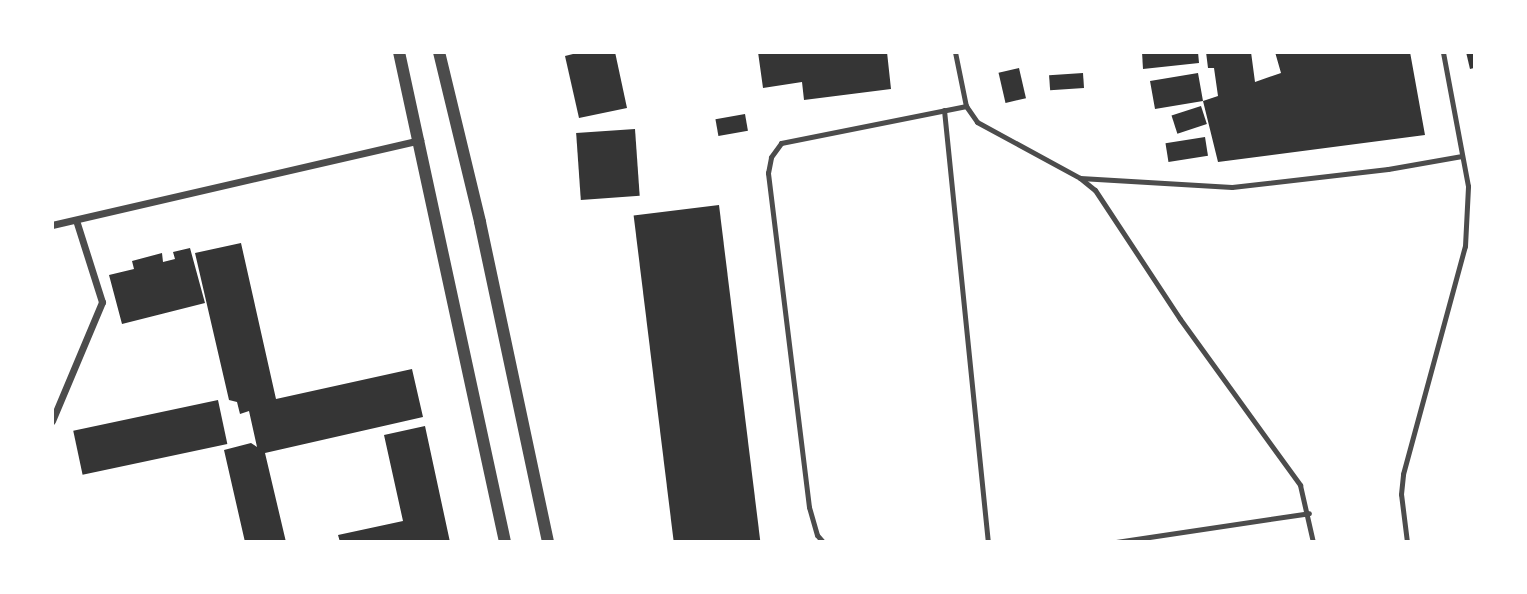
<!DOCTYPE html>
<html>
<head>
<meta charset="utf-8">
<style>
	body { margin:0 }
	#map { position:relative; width:1527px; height:594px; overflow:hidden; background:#fff; font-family:"IBM Plex Sans",sans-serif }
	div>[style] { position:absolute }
	.building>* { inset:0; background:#353535; transform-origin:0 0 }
	.service>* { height:5px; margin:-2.5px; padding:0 2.5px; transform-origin:2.5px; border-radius:2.5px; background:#4c4c4c }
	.minor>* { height:7px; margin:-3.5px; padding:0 3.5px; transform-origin:3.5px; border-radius:3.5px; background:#4c4c4c }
	.tertiary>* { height:12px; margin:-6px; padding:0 6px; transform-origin:6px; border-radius:6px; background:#4c4c4c }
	span { translate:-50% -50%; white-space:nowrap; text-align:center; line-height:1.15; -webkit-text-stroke:5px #fff; paint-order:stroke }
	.frame { position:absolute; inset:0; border:54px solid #fff; pointer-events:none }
</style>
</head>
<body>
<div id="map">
	<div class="building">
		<div style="clip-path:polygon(581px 52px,615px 52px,627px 108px,579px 118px,565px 56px)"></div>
		<div style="clip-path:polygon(758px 52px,887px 52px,891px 89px,804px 100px,802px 82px,763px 88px)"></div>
		<div style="clip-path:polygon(1142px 52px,1198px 52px,1199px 63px,1143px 69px)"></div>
		<div style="clip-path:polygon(1206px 52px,1251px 52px,1255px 82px,1281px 73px,1275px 52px,1410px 52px,1425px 135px,1218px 162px,1203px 101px,1155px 109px,1150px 81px,1198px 73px,1203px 101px,1218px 96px,1214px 68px,1208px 68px)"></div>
		<div style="clip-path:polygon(1466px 52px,1474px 52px,1474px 68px,1470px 69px)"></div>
		<div style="left:1019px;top:68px;width:31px;height:21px;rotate:77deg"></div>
		<div style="left:1083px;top:73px;width:15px;height:34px;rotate:86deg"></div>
		<div style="left:1201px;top:106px;width:19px;height:31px;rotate:72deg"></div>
		<div style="left:745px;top:114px;width:17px;height:30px;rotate:80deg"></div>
		<div style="left:635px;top:129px;width:67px;height:59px;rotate:86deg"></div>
		<div style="left:1205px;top:137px;width:19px;height:40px;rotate:81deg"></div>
		<div style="left:719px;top:205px;width:339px;height:86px;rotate:83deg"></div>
		<div style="clip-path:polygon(241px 243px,276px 399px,412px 369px,423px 417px,265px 453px,286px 542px,245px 542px,224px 450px,251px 443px,257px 447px,249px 411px,240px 414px,237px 402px,229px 400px,195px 253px)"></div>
		<div style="clip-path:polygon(190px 248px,205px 303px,122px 324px,109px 275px,134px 269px,132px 261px,162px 253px,163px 262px,175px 259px,173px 252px)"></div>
		<div style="left:218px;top:400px;width:45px;height:148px;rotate:78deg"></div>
		<div style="clip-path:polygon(425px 426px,450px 542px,340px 542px,338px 535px,403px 521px,384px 435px)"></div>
	</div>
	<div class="service">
		<div style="left:955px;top:52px;width:55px;rotate:78.5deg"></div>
		<div style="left:966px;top:106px;width:19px;rotate:55deg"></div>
		<div style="left:977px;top:122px;width:117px;rotate:28.5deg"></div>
		<div style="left:1080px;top:178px;width:19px;rotate:39deg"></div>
		<div style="left:1095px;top:190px;width:154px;rotate:56.6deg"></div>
		<div style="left:1180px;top:319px;width:205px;rotate:54.1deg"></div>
		<div style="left:1300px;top:485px;width:58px;rotate:77.2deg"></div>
		<div style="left:944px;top:110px;width:434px;rotate:84.2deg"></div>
		<div style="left:1080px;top:178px;width:152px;rotate:3.4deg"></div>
		<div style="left:1232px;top:187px;width:157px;rotate:-6.6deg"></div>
		<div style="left:1388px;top:169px;width:75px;rotate:-10deg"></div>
		<div style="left:823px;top:542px;width:9px;rotate:-131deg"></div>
		<div style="left:817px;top:535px;width:29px;rotate:-106deg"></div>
		<div style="left:809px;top:507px;width:337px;rotate:-97deg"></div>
		<div style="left:768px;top:173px;width:16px;rotate:-79deg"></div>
		<div style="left:771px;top:157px;width:17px;rotate:-54deg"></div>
		<div style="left:781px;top:143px;width:189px;rotate:-11.3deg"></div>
		<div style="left:1116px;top:542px;width:195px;rotate:-8.5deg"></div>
		<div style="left:1407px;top:542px;width:48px;rotate:-97.1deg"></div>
		<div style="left:1401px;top:494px;width:20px;rotate:-84deg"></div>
		<div style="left:1403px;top:474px;width:236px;rotate:-74.8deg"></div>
		<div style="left:1465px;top:246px;width:60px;rotate:-87.1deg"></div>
		<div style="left:1468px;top:186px;width:136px;rotate:-100.6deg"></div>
	</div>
	<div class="minor">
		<div style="left:52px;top:225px;width:378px;rotate:-13deg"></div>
		<div style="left:52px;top:421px;width:129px;rotate:-67.2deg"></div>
		<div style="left:102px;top:302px;width:86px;rotate:-107.6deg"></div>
	</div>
	<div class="tertiary">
		<div style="left:399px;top:52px;width:501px;rotate:77.79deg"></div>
		<div style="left:439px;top:52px;width:175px;rotate:76.4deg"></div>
		<div style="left:480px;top:222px;width:327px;rotate:78deg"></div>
	</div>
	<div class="frame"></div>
</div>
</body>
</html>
